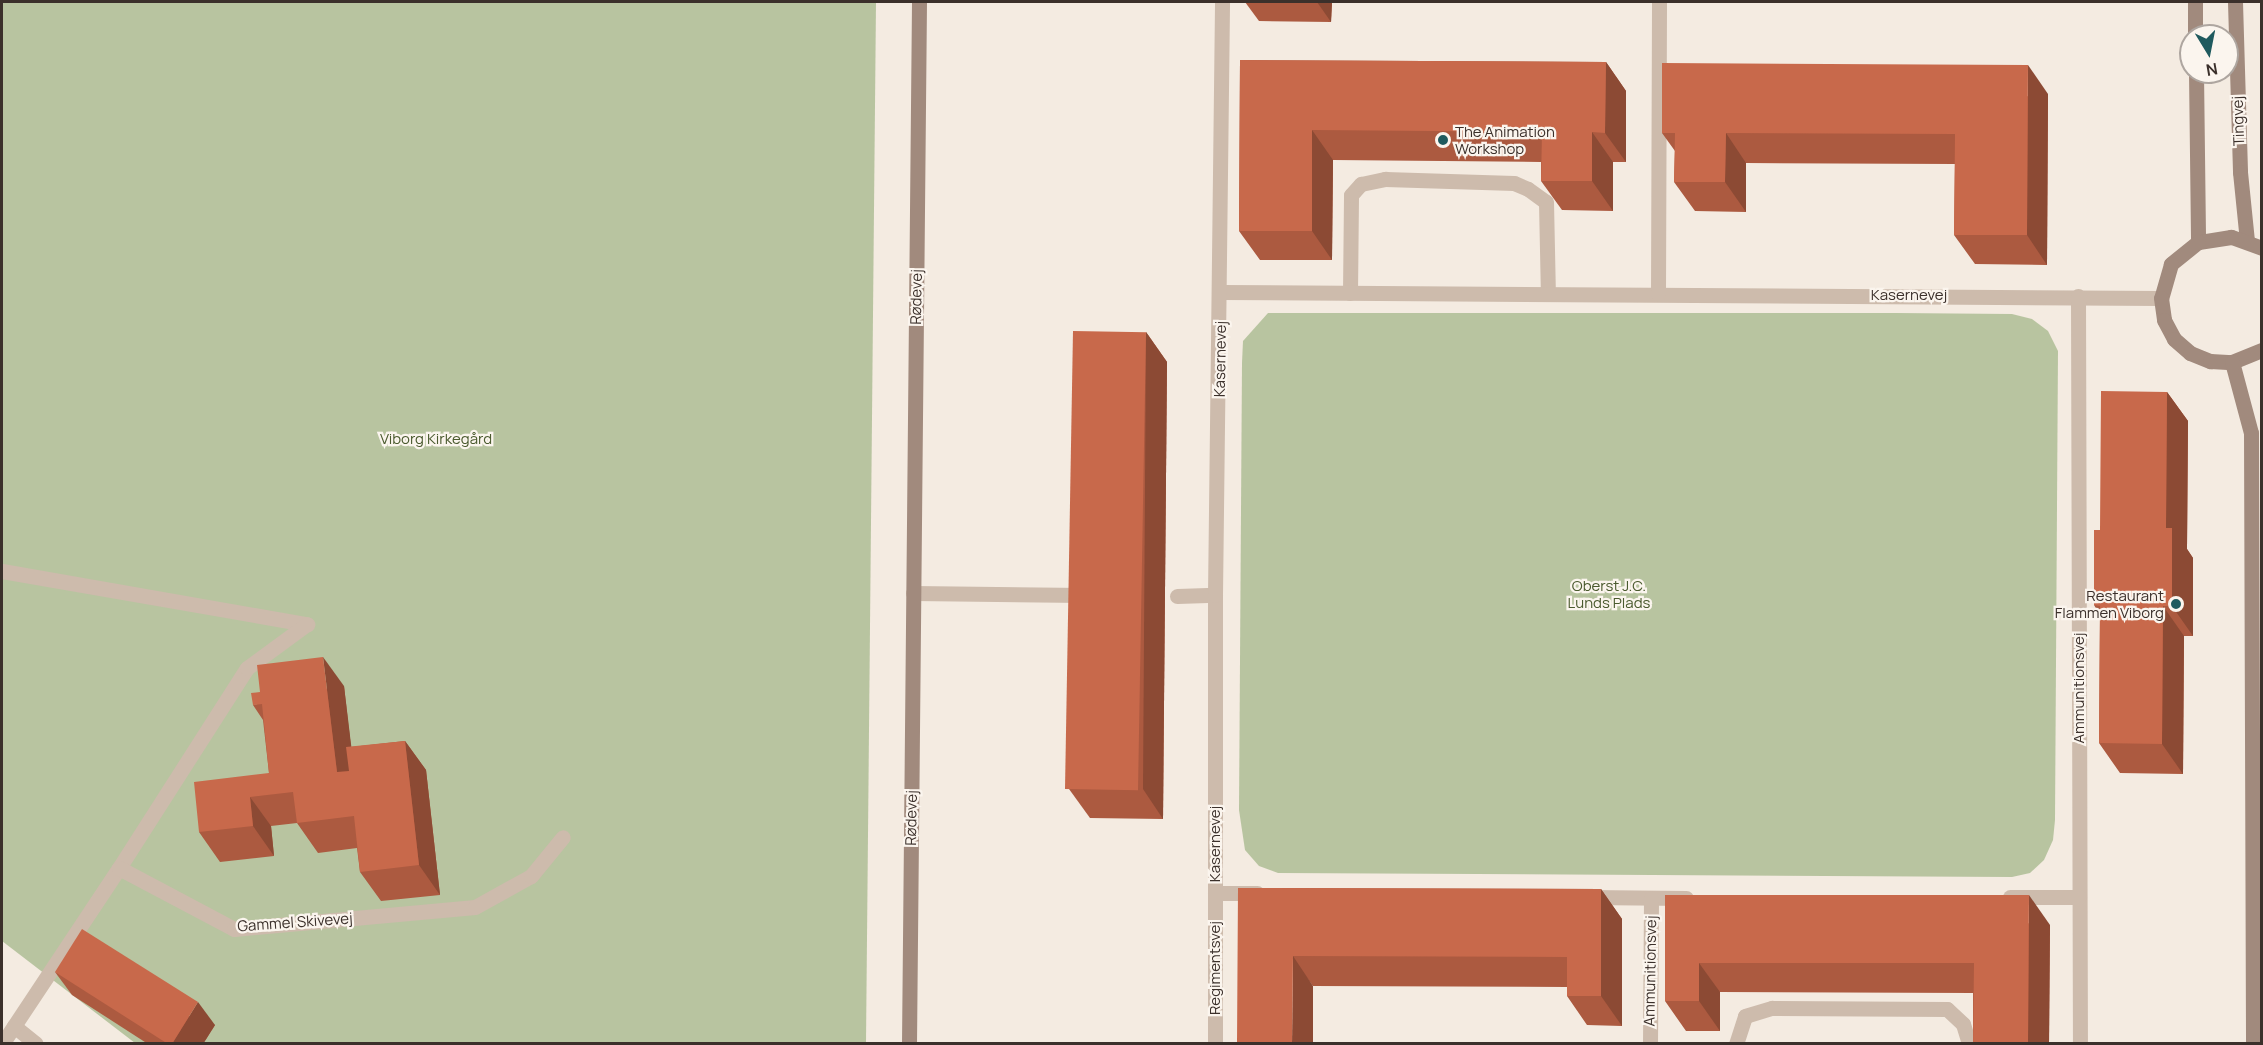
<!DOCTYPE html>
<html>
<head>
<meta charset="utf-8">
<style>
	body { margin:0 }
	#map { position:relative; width:2263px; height:1045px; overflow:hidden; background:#f4ebe1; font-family:Manrope,sans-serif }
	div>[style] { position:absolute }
	.green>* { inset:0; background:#b8c4a0 }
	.lane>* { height:15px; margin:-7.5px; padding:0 7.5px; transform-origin:7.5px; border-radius:7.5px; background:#cdbbac }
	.street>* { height:15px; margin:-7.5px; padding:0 7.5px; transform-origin:7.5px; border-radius:7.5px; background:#cdbbac }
	.secondary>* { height:15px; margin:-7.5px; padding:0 7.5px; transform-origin:7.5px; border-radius:7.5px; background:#a18a7d }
	.wall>* { inset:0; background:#ac5a40 }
	.shaded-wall>* { inset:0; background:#8c4a34 }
	.building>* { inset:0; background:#c8694b; transform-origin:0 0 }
	.dots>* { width:16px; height:16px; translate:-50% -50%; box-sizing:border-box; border:3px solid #fbf5ee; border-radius:50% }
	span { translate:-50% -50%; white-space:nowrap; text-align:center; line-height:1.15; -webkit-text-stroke:4.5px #fbf5ee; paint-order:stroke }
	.street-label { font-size:15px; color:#3b302b }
	.poi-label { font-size:15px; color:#3b302b }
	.left { translate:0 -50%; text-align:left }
	.right { translate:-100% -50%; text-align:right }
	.park-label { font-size:15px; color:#4a5a2e }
	.frame { position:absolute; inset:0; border:3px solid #3b302b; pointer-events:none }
	.north { position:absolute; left:2179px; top:24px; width:60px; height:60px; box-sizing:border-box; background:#fbf5ee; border:2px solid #aea6a0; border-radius:50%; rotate:170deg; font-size:16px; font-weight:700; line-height:24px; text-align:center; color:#3b302b }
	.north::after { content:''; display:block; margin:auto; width:21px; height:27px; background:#1f5a5e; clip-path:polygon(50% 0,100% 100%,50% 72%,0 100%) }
</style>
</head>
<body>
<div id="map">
	<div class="green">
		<div style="clip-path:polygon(2px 2px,876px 2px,866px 1043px,135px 1043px,2px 941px)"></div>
		<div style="clip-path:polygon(1268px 313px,1896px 313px,2012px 314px,2032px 319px,2048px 331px,2058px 351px,2055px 820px,2053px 840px,2044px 860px,2030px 873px,2012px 877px,1278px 873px,1259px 866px,1245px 850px,1239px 810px,1242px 363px,1243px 341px)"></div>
	</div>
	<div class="lane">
		<div style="left:1350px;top:293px;width:98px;rotate:-89.4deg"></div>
		<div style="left:1351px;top:195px;width:15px;rotate:-48deg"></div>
		<div style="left:1361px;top:184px;width:25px;rotate:-12deg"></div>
		<div style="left:1385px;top:179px;width:129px;rotate:1.8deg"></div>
		<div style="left:1514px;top:183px;width:15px;rotate:23deg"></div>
		<div style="left:1528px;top:189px;width:22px;rotate:36deg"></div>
		<div style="left:1546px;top:202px;width:92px;rotate:88.8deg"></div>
		<div style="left:2px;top:571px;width:310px;rotate:9.9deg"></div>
		<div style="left:119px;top:868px;width:237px;rotate:-57.4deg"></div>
		<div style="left:247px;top:668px;width:74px;rotate:-36.3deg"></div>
		<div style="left:14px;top:1026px;width:28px;rotate:39deg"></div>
		<div style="left:2px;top:1044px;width:211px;rotate:-56.4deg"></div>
		<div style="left:119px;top:868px;width:130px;rotate:27.9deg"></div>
		<div style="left:234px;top:929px;width:242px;rotate:-5.2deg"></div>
		<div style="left:475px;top:907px;width:64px;rotate:-29deg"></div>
		<div style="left:531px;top:876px;width:50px;rotate:-50.6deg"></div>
	</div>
	<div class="street">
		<div style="left:1221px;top:292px;width:940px;rotate:0.37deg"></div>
		<div style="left:1658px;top:294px;width:292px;rotate:-89.8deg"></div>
		<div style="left:2078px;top:296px;width:748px;rotate:89.85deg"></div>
		<div style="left:913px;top:593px;width:170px;rotate:0.7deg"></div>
		<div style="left:1177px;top:596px;width:38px;rotate:-2deg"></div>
		<div style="left:1215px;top:893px;width:42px"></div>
		<div style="left:1587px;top:897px;width:99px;rotate:0.6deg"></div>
		<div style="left:2010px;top:897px;width:69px"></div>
		<div style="left:1215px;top:1044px;width:449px;rotate:-90deg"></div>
		<div style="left:1215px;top:595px;width:593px;rotate:-89.32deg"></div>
		<div style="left:1650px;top:1044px;width:146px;rotate:-89.6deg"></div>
		<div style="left:1736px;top:1044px;width:29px;rotate:-72deg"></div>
		<div style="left:1745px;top:1016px;width:28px;rotate:-17deg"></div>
		<div style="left:1772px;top:1008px;width:175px;rotate:0.3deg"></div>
		<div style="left:1947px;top:1009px;width:22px;rotate:43deg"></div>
		<div style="left:1963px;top:1024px;width:21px;rotate:73deg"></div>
	</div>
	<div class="secondary">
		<div style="left:2195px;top:2px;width:34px;rotate:90deg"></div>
		<div style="left:2235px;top:2px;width:170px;rotate:88.3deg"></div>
		<div style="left:2240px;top:172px;width:69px;rotate:84.2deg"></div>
		<div style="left:2196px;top:72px;width:170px;rotate:89.3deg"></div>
		<div style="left:2262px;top:248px;width:33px;rotate:-160deg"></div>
		<div style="left:2231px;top:237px;width:33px;rotate:171deg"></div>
		<div style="left:2198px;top:242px;width:35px;rotate:141deg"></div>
		<div style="left:2171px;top:264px;width:35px;rotate:106deg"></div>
		<div style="left:2161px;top:298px;width:22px;rotate:82deg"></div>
		<div style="left:2164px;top:320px;width:21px;rotate:62deg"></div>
		<div style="left:2174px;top:339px;width:21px;rotate:41deg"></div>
		<div style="left:2190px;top:353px;width:22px;rotate:22deg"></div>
		<div style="left:2210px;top:361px;width:22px;rotate:3deg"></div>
		<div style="left:2232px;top:362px;width:32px;rotate:-22deg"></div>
		<div style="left:2232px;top:362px;width:73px;rotate:75deg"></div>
		<div style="left:2251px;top:433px;width:611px;rotate:89.81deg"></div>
		<div style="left:909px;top:1044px;width:1042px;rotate:-89.45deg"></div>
	</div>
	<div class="wall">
		<div style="clip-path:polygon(1245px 2px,1332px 2px,1331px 22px,1259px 21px)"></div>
		<div style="clip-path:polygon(1240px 60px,1606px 62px,1626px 91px,1626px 162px,1613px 162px,1613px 211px,1562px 210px,1541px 181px,1541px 162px,1333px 160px,1332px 260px,1260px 260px,1239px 231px)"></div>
		<div style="clip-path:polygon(2048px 94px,2047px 265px,1975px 264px,1954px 235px,1955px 164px,1746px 163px,1746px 212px,1695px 211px,1674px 182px,1675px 151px,1662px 133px)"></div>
		<div style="clip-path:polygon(1146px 332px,1167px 362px,1163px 819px,1090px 818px,1069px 789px)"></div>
		<div style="clip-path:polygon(2167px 392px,2188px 421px,2187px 549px,2193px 558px,2193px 636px,2184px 636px,2183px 774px,2120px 773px,2099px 743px,2100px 615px,2094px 605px,2100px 530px)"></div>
		<div style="clip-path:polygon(344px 686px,351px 747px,405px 741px,426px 770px,440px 895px,381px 901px,360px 872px,357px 848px,318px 853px,297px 823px,271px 826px,274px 856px,220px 862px,199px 832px,269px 773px,263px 720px,253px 705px)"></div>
		<div style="clip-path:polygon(1238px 888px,1601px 889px,1622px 919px,1622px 1026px,1587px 1025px,1567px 996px,1567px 987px,1313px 986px)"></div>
		<div style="clip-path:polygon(1665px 895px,2050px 925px,2049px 1044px,1973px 1044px,1973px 993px,1720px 992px,1720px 1031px,1686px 1031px,1665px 1001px)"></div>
		<div style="clip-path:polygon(55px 972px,215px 1025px,203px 1044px,148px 1044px,72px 995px)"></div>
	</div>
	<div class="shaded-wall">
		<div style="clip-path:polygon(1317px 2px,1332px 2px,1331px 22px)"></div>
		<div style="clip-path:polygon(1606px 62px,1626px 91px,1626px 162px,1605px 133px)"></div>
		<div style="clip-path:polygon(2028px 65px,2048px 94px,2047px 265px,2027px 235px)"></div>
		<div style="clip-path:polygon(1312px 130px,1333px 160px,1332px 260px,1312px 231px)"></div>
		<div style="clip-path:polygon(1592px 132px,1613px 162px,1613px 211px,1592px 181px)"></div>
		<div style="clip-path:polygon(1726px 133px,1746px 163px,1746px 212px,1725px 182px)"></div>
		<div style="clip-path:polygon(1146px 332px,1167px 362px,1163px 819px,1143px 789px)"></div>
		<div style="clip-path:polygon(2167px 392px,2188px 421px,2187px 549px,2193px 558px,2193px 636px,2172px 606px,2166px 528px)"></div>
		<div style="clip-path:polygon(2163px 606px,2184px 636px,2183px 774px,2162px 744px)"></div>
		<div style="clip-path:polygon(323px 657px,344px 686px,358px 802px,337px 772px)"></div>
		<div style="clip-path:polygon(405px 741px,426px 770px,440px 895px,419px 865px)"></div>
		<div style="clip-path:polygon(250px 797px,271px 826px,274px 856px,253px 826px)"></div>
		<div style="clip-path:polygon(1601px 889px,1622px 919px,1622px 1026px,1601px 996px)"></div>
		<div style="clip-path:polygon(2029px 895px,2050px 925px,2049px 1044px,2028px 1044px)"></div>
		<div style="clip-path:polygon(1293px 956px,1313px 986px,1313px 1044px,1292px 1044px)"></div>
		<div style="clip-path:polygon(1699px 963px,1720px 992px,1720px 1031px,1699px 1001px)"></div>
		<div style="clip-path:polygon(198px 1002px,215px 1025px,203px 1044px,172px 1044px)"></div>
	</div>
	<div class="building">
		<div style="clip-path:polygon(1240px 60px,1606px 62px,1605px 133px,1592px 132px,1592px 181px,1541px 181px,1542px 132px,1312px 130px,1312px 231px,1239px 231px)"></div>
		<div style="clip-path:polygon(1662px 63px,2028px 65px,2027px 235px,1954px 235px,1955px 134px,1726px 133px,1725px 182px,1674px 182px,1675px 133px,1662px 133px)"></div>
		<div style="left:1073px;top:331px;width:73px;height:458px;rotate:1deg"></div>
		<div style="clip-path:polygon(2101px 391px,2167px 392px,2166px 528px,2172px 528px,2172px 606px,2163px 606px,2162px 744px,2099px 743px,2100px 606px,2094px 605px,2094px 530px,2100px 530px)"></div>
		<div style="clip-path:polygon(323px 657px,337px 772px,349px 771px,346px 747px,405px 741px,419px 865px,360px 872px,354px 816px,297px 823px,293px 792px,250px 797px,253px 826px,199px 832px,194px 782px,269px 773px,262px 704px,253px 705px,251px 693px,260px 692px,257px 665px)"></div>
		<div style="clip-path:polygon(1238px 888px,1601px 889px,1601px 996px,1567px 996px,1567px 957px,1293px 956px,1292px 1044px,1237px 1044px)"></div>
		<div style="clip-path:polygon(1665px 895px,2029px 895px,2028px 1044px,1973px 1044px,1974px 963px,1699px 963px,1699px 1001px,1665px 1001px)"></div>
		<div style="clip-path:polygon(82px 929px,198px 1002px,172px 1044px,168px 1044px,55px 972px)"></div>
		<div style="left:1581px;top:1042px;width:32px;height:2px"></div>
		<div style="left:1680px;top:1042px;width:32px;height:2px"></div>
	</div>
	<div class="dots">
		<div style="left:1443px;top:140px;background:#1f5a5e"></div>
		<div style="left:2176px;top:604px;background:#1f5a5e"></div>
	</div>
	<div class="street-label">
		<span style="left:2238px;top:121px;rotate:-92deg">Tingvej</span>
		<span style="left:1909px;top:295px">Kasernevej</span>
		<span style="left:916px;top:297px;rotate:-89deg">Rødevej</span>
		<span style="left:1220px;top:359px;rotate:-89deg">Kasernevej</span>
		<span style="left:2079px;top:688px;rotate:-90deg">Ammunitionsvej</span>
		<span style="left:911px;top:818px;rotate:-89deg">Rødevej</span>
		<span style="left:1215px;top:844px;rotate:-90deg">Kasernevej</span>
		<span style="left:295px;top:922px;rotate:-4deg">Gammel Skivevej</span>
		<span style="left:1215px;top:968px;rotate:-90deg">Regimentsvej</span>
		<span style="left:1650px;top:971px;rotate:-89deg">Ammunitionsvej</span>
	</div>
	<div class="poi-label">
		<span class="left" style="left:1455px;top:140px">The Animation<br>Workshop</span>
		<span class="right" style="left:2164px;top:604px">Restaurant<br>Flammen Viborg</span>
	</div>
	<div class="park-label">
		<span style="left:436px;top:439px">Viborg Kirkegård</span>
		<span style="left:1609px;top:594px">Oberst J.C.<br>Lunds Plads</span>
	</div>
	<div class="frame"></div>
	<div class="north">N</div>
</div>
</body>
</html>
